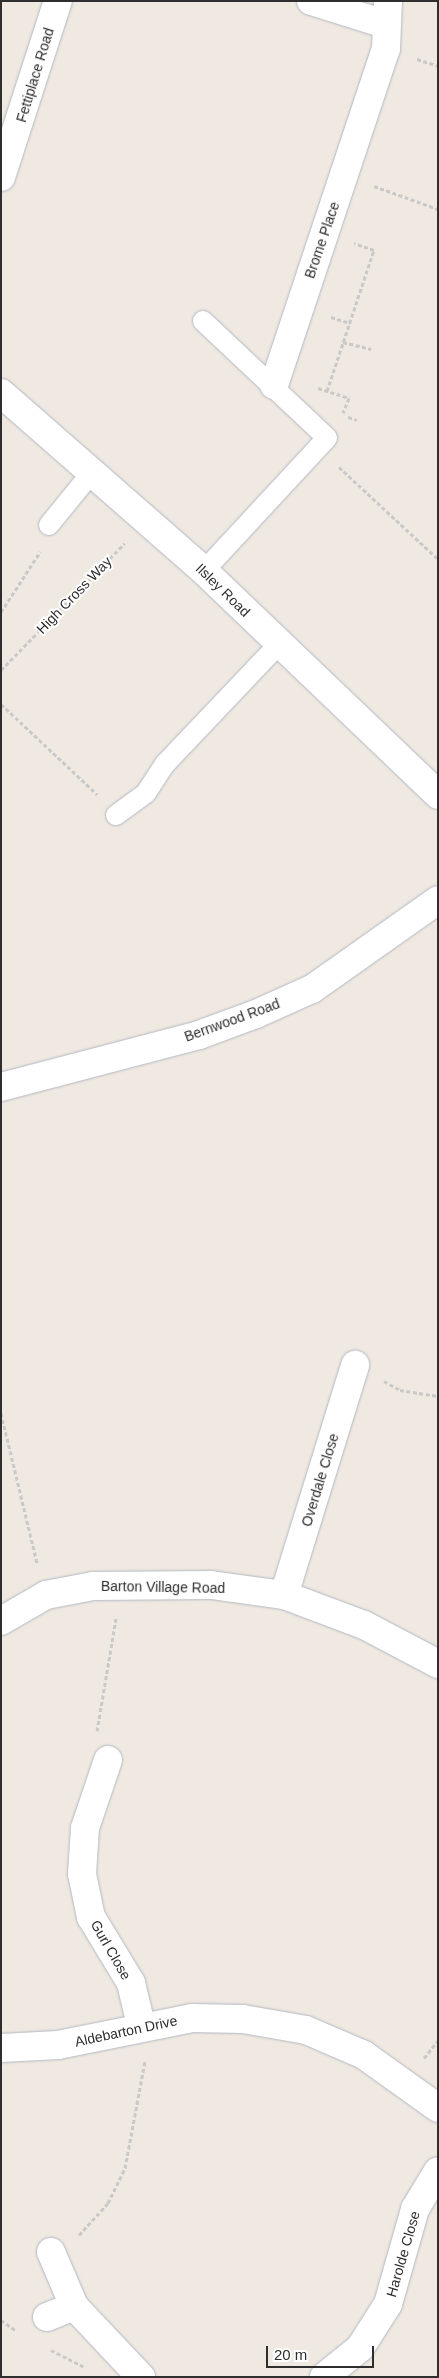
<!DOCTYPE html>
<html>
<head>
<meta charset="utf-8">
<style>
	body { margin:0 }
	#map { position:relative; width:439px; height:2378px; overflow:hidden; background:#efe9e1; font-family:Helvetica,sans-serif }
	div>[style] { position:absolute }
	.path>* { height:3px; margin-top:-1.5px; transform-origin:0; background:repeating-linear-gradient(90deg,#c9c9c9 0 4px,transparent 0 6.5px) }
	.roads { filter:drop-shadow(0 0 1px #b4b7c1) drop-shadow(0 0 1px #b4b7c1) }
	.service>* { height:20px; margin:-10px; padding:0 10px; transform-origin:10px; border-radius:10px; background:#fff }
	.minor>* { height:28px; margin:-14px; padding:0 14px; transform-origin:14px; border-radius:14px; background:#fff }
	.tertiary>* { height:28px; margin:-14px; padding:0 14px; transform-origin:14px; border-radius:14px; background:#fff }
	span { translate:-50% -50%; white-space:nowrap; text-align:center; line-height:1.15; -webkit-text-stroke:4px #fff; paint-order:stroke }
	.street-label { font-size:14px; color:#2e2e2e }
	.frame { position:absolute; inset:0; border:2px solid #2e2e2e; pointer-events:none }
	.scale { position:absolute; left:266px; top:2346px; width:108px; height:22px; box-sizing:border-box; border:2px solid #2e2e2e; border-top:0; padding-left:6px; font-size:15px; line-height:18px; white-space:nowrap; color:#2e2e2e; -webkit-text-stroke:4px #fff; paint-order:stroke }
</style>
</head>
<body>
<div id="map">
	<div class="path">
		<div style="left:417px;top:59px;width:22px;rotate:18deg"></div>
		<div style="left:374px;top:186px;width:68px;rotate:19.8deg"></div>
		<div style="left:331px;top:317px;width:20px;rotate:18deg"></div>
		<div style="left:343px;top:342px;width:29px;rotate:14deg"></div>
		<div style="left:318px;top:388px;width:33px;rotate:18deg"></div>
		<div style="left:349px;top:398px;width:16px;rotate:112deg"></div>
		<div style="left:327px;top:391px;width:149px;rotate:-71.6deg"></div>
		<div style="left:374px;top:250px;width:21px;rotate:-161deg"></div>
		<div style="left:348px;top:417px;width:9px;rotate:18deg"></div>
		<div style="left:339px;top:467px;width:135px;rotate:42.9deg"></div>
		<div style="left:1px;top:612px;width:72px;rotate:-57deg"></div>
		<div style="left:1px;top:670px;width:177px;rotate:-45.7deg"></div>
		<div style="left:1px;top:704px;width:132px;rotate:43.2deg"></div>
		<div style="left:384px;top:1381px;width:18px;rotate:29deg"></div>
		<div style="left:400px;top:1390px;width:38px;rotate:9deg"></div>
		<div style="left:1px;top:1413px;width:154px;rotate:76.5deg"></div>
		<div style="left:97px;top:1731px;width:114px;rotate:-80.4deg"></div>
		<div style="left:424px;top:2058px;width:22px;rotate:-51deg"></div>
		<div style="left:79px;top:2235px;width:43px;rotate:-47.8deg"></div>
		<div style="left:108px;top:2203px;width:39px;rotate:-64deg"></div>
		<div style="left:125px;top:2168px;width:109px;rotate:-79.4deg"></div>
		<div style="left:1px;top:2320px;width:19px;rotate:35deg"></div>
		<div style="left:51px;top:2350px;width:38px;rotate:27deg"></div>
	</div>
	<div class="roads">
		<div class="service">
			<div style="left:203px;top:321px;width:170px;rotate:43.3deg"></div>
			<div style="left:327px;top:438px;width:181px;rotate:132.8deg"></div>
			<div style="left:49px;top:525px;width:68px;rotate:-50.9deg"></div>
			<div style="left:116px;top:815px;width:37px;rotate:-36deg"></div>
			<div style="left:146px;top:793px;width:35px;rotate:-57deg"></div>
			<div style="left:165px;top:764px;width:166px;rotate:-46.5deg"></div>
		</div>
		<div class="minor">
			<div style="left:311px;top:1px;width:77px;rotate:17.3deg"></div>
			<div style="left:274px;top:385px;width:354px;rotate:-71.6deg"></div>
			<div style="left:386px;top:49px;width:48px;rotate:-87.6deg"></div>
			<div style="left:1px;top:393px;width:270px;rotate:41.2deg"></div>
			<div style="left:204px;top:571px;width:324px;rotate:43.7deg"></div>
			<div style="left:1px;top:1087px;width:205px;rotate:-14.7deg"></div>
			<div style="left:199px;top:1035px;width:61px;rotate:-20.2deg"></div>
			<div style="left:256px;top:1014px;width:61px;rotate:-24.1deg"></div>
			<div style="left:312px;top:989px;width:154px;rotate:-35.2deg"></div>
			<div style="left:284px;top:1595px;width:241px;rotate:-72.8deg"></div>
			<div style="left:1px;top:1621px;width:52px;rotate:-30deg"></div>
			<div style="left:46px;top:1595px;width:48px;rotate:-10.8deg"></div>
			<div style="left:93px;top:1586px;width:118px;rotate:-0.5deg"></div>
			<div style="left:211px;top:1585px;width:74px;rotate:7.8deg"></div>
			<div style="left:284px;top:1595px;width:85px;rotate:20.6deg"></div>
			<div style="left:364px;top:1625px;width:84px;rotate:27.8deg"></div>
			<div style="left:108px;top:1760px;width:72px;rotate:108.7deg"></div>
			<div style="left:85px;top:1828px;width:46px;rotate:93.7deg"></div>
			<div style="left:82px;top:1874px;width:44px;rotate:78.2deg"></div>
			<div style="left:91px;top:1917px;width:77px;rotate:58.8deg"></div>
			<div style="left:131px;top:1983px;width:43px;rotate:76.6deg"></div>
			<div style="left:1px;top:2048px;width:57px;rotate:-3deg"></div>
			<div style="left:58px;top:2045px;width:137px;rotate:-11.4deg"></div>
			<div style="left:192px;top:2018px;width:51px;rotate:1.1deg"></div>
			<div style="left:243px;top:2019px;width:64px;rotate:9.9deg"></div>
			<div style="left:306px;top:2030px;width:63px;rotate:23.3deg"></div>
			<div style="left:364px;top:2055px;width:91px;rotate:35.6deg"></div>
			<div style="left:51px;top:2252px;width:59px;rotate:66.9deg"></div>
			<div style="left:74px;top:2306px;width:98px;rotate:46.7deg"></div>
			<div style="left:47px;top:2317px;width:29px;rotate:-22deg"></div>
			<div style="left:324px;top:2377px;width:46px;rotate:-38.9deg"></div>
			<div style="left:360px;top:2348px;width:52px;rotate:-57.5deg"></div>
			<div style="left:388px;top:2304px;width:99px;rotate:-74.1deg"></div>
			<div style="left:415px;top:2209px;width:44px;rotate:-58.8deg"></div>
		</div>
		<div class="tertiary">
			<div style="left:1px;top:177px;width:185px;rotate:-72.1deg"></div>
		</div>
	</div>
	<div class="street-label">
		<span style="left:35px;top:75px;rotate:-73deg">Fettiplace Road</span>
		<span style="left:322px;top:240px;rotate:-71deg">Brome Place</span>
		<span style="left:223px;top:590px;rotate:44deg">Ilsley Road</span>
		<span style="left:74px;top:595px;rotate:-46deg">High Cross Way</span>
		<span style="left:232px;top:1020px;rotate:-20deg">Bernwood Road</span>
		<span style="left:320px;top:1480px;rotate:-73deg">Overdale Close</span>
		<span style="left:163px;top:1587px;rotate:1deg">Barton Village Road</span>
		<span style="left:111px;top:1950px;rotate:60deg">Gurl Close</span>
		<span style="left:126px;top:2031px;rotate:-12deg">Aldebarton Drive</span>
		<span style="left:403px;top:2254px;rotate:-74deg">Harolde Close</span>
	</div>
	<div class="frame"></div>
	<div class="scale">20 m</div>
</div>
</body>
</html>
